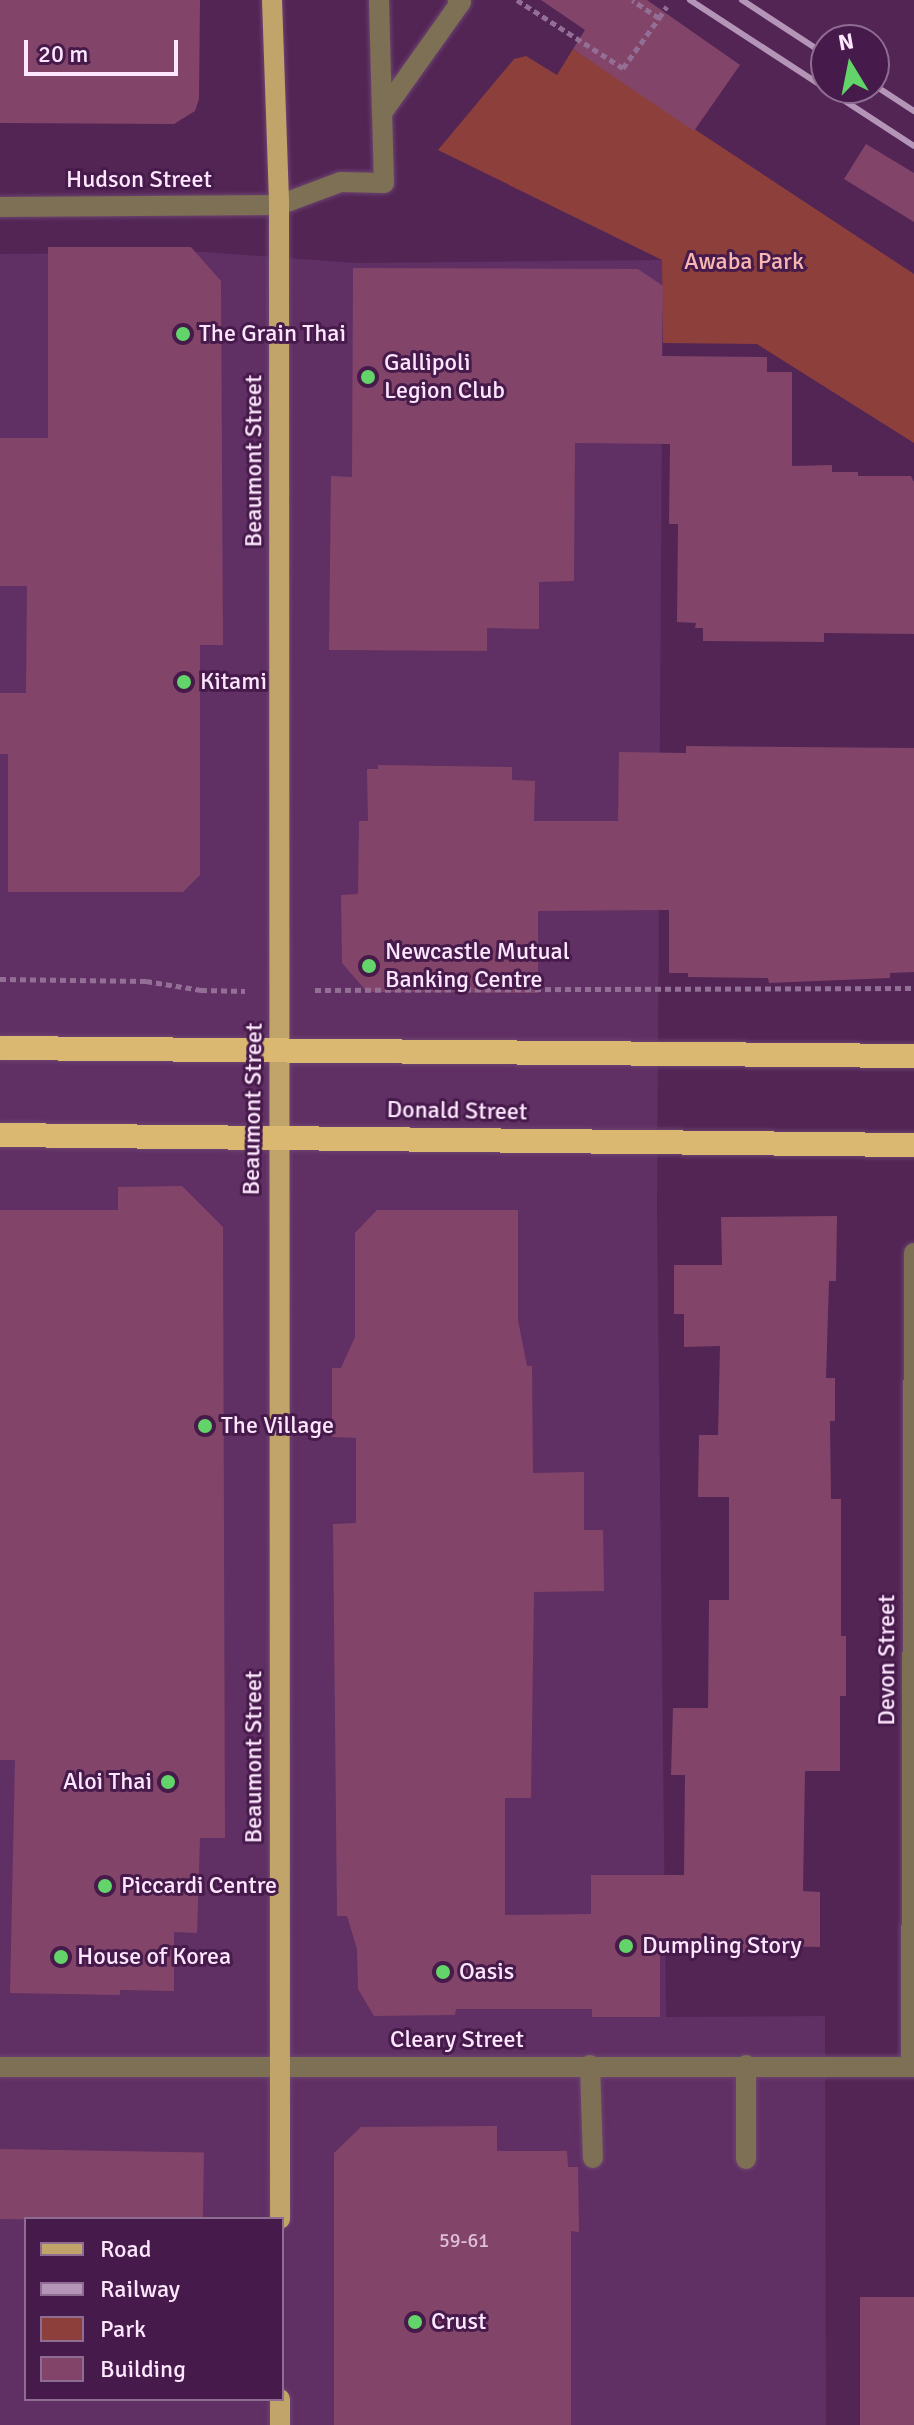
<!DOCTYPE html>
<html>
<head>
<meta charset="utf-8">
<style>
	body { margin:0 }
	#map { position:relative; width:914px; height:2425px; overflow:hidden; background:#522555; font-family:Signika,sans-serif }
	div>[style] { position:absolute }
	.built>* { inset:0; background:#602f64 }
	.green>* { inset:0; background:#8d3f3b }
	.building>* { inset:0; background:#824569; transform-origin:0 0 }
	.path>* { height:5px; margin-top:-2.5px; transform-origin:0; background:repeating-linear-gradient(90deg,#936f95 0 6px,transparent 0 10px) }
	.roads { filter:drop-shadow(0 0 2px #6d4470) drop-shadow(0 0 2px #6d4470) }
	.minor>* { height:20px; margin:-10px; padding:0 10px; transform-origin:10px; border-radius:10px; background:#7d7054 }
	.major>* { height:20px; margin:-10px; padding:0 10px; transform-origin:10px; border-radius:10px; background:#c0a46a }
	.highway>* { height:24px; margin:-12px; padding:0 12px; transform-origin:12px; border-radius:12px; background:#dab872 }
	.rail>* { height:6px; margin:-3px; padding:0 3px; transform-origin:3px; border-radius:3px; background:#b595b7 }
	.dots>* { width:22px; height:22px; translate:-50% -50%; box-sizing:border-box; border:4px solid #461a4a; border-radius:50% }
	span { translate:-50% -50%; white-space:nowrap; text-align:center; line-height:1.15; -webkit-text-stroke:6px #461a4a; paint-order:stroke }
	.number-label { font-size:20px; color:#debed9 }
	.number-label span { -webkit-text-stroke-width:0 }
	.street-label { font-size:24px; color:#fde6fe }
	.park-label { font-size:24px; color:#f8b7b1 }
	.poi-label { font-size:24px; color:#fde6fe }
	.left { translate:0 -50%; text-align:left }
	.right { translate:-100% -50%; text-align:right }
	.legend { position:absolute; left:24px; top:2217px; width:260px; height:184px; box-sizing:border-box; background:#461a4a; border:2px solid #8f6c92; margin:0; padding:10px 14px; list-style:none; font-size:24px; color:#fde6fe }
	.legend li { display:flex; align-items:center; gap:16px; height:40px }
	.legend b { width:40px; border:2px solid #8f6c92 }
	.north { position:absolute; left:810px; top:24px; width:80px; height:80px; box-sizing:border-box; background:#461a4a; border:2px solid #8f6c92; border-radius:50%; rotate:350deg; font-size:22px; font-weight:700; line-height:32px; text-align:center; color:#fde6fe }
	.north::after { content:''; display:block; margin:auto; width:28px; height:36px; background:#62d469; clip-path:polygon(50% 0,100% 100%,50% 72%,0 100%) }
	.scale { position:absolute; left:24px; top:40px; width:154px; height:36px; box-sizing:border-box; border:4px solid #fde6fe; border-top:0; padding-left:10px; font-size:24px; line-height:28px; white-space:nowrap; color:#fde6fe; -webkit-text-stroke:6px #461a4a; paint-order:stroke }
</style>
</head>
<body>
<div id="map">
	<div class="built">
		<div style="clip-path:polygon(evenodd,205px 252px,356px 263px,663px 260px,657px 1209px,666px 2017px,825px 2016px,826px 2425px,0 2425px,0 254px,205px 252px,26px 2219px,282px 2219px,282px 2399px,26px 2399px,26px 2219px)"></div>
	</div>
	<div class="green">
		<div style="clip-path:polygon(573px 49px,914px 274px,914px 443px,757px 344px,663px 343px,662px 260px,438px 150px,514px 59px,526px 56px,557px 75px)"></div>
	</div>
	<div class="building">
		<div style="clip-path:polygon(0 0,200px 0,199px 99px,195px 111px,174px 124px,0 123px)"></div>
		<div style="clip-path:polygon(541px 0,647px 0,740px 65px,694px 131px,573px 49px,585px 30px)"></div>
		<div style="clip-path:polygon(866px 144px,914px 173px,914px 222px,844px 179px)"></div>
		<div style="clip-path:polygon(48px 247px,191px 247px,221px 281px,223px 645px,200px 645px,200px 875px,183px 892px,8px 892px,8px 754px,0 754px,0 693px,26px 693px,27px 586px,0 586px,0 438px,48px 438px)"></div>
		<div style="clip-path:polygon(353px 268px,638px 269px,663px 286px,662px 356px,767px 357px,767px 372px,792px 372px,792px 466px,832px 465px,832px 472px,858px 472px,858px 476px,911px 476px,914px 482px,914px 634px,824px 633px,824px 642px,703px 641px,703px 628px,695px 628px,696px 623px,677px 622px,678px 524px,669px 524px,670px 444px,575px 443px,574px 581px,539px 582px,539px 629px,487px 628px,487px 651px,329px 650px,331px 476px,352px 477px)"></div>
		<div style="clip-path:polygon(686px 746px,914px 748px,914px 972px,890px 973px,890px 978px,769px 983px,768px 978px,688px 977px,688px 973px,669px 973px,669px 910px,538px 911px,538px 993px,367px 992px,342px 963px,341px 895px,358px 894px,359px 821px,368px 821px,367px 769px,378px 769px,378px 765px,512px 767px,512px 780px,535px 781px,534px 821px,618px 821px,619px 752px,686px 753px)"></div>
		<div style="clip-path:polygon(182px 1186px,223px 1227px,225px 1838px,200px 1838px,197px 1933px,174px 1932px,174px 1991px,120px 1990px,120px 1995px,10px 1993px,15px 1760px,0 1760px,0 1210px,118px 1210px,118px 1187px)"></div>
		<div style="clip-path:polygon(377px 1210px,518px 1210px,518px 1320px,527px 1366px,532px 1366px,533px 1473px,584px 1472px,584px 1530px,603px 1530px,604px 1591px,534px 1592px,531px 1798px,505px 1798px,505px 1915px,591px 1914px,591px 1875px,684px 1875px,685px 1775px,671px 1775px,673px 1708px,708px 1708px,709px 1600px,729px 1600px,729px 1497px,698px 1497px,699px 1435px,718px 1435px,720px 1346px,684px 1347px,684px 1314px,674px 1314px,674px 1265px,722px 1265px,721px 1217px,837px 1216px,836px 1281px,829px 1281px,826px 1378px,835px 1378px,835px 1421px,830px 1421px,831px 1499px,841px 1499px,841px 1636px,846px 1636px,846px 1696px,840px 1696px,840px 1771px,805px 1771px,803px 1891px,820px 1892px,820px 1947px,768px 1946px,767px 1953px,660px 1952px,660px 2017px,592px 2017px,592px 2009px,456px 2009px,455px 2015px,374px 2016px,358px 1989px,357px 1949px,347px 1916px,337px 1916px,333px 1524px,356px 1523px,356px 1438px,332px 1437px,332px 1368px,341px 1368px,355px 1337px,355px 1233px)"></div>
		<div style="clip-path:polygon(497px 2126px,497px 2151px,567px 2151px,568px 2167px,578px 2167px,579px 2232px,571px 2231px,571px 2425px,334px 2425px,334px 2153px,361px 2127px)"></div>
		<div style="left:0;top:2149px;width:204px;height:70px;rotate:1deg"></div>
		<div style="left:860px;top:2297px;width:54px;height:128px"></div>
	</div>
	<div class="path">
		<div style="left:517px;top:0;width:126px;rotate:32.7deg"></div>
		<div style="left:623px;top:68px;width:62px;rotate:-54.2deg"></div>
		<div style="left:659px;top:18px;width:32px;rotate:-146deg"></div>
		<div style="left:659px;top:18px;width:14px;rotate:-56deg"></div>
		<div style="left:0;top:979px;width:146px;rotate:0.8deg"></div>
		<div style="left:146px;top:981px;width:56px;rotate:9.3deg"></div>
		<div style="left:201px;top:990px;width:44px;rotate:1.3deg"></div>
		<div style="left:315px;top:990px;width:599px;rotate:-0.19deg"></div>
	</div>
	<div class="roads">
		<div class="minor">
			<div style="left:379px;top:0;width:113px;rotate:88.5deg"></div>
			<div style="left:0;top:207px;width:279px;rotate:-0.4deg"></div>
			<div style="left:279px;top:205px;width:66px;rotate:-20.4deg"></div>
			<div style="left:341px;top:182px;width:43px;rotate:1.3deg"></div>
			<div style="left:384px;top:183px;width:70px;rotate:-91.6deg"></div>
			<div style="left:382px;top:113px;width:136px;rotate:-54.6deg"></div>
			<div style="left:461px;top:2px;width:4px;rotate:-146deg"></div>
			<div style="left:590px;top:2065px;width:93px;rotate:88.2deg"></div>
			<div style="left:0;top:2067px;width:914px"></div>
			<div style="left:911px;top:2067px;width:814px;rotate:-89.79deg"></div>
			<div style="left:746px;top:2159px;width:94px;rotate:-90deg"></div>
		</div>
		<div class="major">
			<div style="left:272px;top:0;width:205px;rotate:88deg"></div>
			<div style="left:279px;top:205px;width:2014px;rotate:89.97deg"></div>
			<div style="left:280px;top:2399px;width:26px;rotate:90deg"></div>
		</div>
		<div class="highway">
			<div style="left:0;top:1048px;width:914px;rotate:0.5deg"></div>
			<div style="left:0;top:1135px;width:914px;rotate:0.63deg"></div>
		</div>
	</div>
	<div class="rail">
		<div style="left:690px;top:0;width:267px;rotate:33.1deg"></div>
		<div style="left:742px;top:0;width:100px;rotate:33.2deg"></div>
		<div style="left:874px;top:85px;width:48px;rotate:33deg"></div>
	</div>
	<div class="dots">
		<div style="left:183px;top:334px;background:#62d469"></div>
		<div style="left:368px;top:377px;background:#62d469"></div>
		<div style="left:184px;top:682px;background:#62d469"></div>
		<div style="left:369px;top:966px;background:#62d469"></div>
		<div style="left:205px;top:1426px;background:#62d469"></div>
		<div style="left:168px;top:1782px;background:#62d469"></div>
		<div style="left:105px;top:1886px;background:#62d469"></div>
		<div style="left:626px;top:1946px;background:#62d469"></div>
		<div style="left:61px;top:1957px;background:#62d469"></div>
		<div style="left:443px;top:1972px;background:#62d469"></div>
		<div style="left:415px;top:2322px;background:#62d469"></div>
	</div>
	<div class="number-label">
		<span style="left:464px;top:2240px">59-61</span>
	</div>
	<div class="street-label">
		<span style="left:139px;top:180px">Hudson Street</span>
		<span style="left:254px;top:461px;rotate:-90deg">Beaumont Street</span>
		<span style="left:253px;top:1109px;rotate:-89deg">Beaumont Street</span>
		<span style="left:457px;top:1111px;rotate:1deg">Donald Street</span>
		<span style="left:887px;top:1660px;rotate:-90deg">Devon Street</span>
		<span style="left:254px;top:1757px;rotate:-90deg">Beaumont Street</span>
		<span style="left:457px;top:2040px">Cleary Street</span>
	</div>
	<div class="park-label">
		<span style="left:744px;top:262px">Awaba Park</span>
	</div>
	<div class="poi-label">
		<span class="left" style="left:199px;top:334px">The Grain Thai</span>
		<span class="left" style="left:384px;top:377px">Gallipoli<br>Legion Club</span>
		<span class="left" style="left:200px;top:682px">Kitami</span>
		<span class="left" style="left:385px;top:966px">Newcastle Mutual<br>Banking Centre</span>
		<span class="left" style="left:221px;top:1426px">The Village</span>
		<span class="right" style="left:152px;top:1782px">Aloi Thai</span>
		<span class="left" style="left:121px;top:1886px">Piccardi Centre</span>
		<span class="left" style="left:642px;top:1946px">Dumpling Story</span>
		<span class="left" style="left:77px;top:1957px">House of Korea</span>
		<span class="left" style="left:459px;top:1972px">Oasis</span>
		<span class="left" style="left:431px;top:2322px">Crust</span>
	</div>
	<ul class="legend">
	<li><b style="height:10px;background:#c0a46a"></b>Road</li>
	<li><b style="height:10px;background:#b595b7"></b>Railway</li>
	<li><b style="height:22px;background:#8d3f3b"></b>Park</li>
	<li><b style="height:22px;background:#824569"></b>Building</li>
	</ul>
	<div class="north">N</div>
	<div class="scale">20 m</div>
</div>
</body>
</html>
